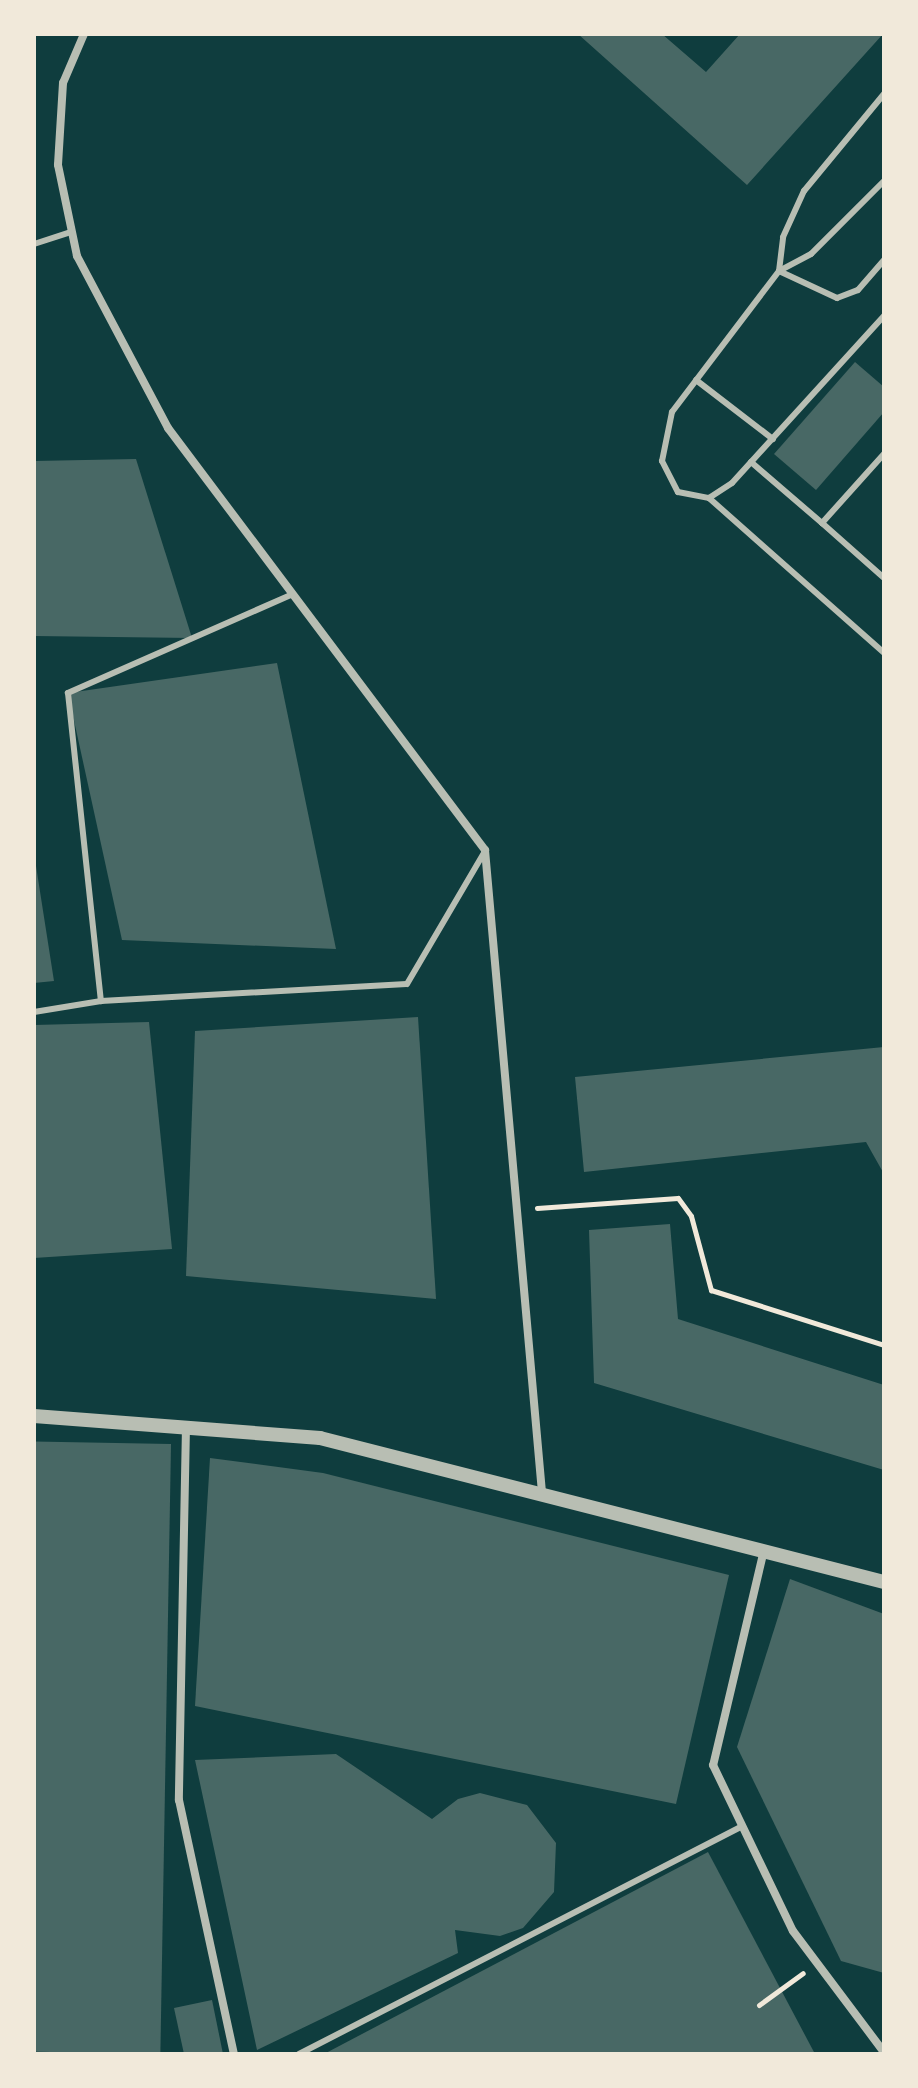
<!DOCTYPE html>
<html>
<head>
<meta charset="utf-8">
<style>
	body { margin:0 }
	#map { position:relative; width:918px; height:2088px; overflow:hidden; background:#0f3d3e; font-family:"Fira Sans",sans-serif }
	div>[style] { position:absolute }
	.building>* { inset:0; background:#486865; transform-origin:0 0 }
	.path>* { height:5px; margin:-2.5px; padding:0 2.5px; transform-origin:2.5px; border-radius:2.5px; background:#f1e9da }
	.service>* { height:6px; margin:-3px; padding:0 3px; transform-origin:3px; border-radius:3px; background:#b8beb3 }
	.minor>* { height:8px; margin:-4px; padding:0 4px; transform-origin:4px; border-radius:4px; background:#b8beb3 }
	.tertiary>* { height:14px; margin:-7px; padding:0 7px; transform-origin:7px; border-radius:7px; background:#b8beb3 }
	span { translate:-50% -50%; white-space:nowrap; text-align:center; line-height:1.15; -webkit-text-stroke:8px #f1e9da; paint-order:stroke }
	.frame { position:absolute; inset:0; border:36px solid #f1e9da; pointer-events:none }
</style>
</head>
<body>
<div id="map">
	<div class="building">
		<div style="clip-path:polygon(578px 34px,662px 34px,706px 72px,740px 34px,883px 34px,747px 185px)"></div>
		<div style="clip-path:polygon(855px 362px,884px 387px,884px 412px,816px 490px,774px 454px)"></div>
		<div style="clip-path:polygon(136px 459px,192px 638px,34px 636px,34px 461px)"></div>
		<div style="clip-path:polygon(277px 663px,336px 949px,122px 940px,68px 693px)"></div>
		<div style="clip-path:polygon(34px 866px,36px 866px,54px 981px,34px 983px)"></div>
		<div style="clip-path:polygon(418px 1017px,436px 1299px,186px 1276px,195px 1031px)"></div>
		<div style="clip-path:polygon(149px 1022px,172px 1249px,34px 1258px,34px 1025px)"></div>
		<div style="clip-path:polygon(884px 1047px,884px 1174px,866px 1142px,584px 1172px,575px 1077px)"></div>
		<div style="clip-path:polygon(670px 1224px,678px 1319px,884px 1385px,884px 1470px,594px 1383px,589px 1230px)"></div>
		<div style="left:171px;top:1444px;width:610px;height:137px;rotate:91deg"></div>
		<div style="clip-path:polygon(210px 1458px,323px 1473px,729px 1575px,676px 1804px,195px 1706px)"></div>
		<div style="clip-path:polygon(790px 1579px,884px 1614px,884px 1973px,841px 1961px,737px 1747px)"></div>
		<div style="clip-path:polygon(336px 1754px,432px 1819px,458px 1799px,480px 1793px,527px 1805px,556px 1843px,554px 1892px,523px 1928px,500px 1936px,455px 1930px,458px 1953px,257px 2050px,195px 1760px)"></div>
		<div style="clip-path:polygon(708px 1852px,815px 2054px,324px 2054px,381px 2024px)"></div>
		<div style="clip-path:polygon(212px 2000px,223px 2054px,184px 2054px,174px 2008px)"></div>
	</div>
	<div class="path">
		<div style="left:537px;top:1208px;width:141px;rotate:-4.1deg"></div>
		<div style="left:678px;top:1198px;width:22px;rotate:54deg"></div>
		<div style="left:691px;top:1216px;width:77px;rotate:74.9deg"></div>
		<div style="left:711px;top:1290px;width:182px;rotate:17.6deg"></div>
		<div style="left:759px;top:2005px;width:54px;rotate:-36deg"></div>
	</div>
	<div class="service">
		<div style="left:884px;top:181px;width:103px;rotate:135deg"></div>
		<div style="left:811px;top:254px;width:36px;rotate:152deg"></div>
		<div style="left:779px;top:271px;width:177px;rotate:127.2deg"></div>
		<div style="left:672px;top:412px;width:50px;rotate:101.5deg"></div>
		<div style="left:662px;top:461px;width:35px;rotate:63deg"></div>
		<div style="left:678px;top:492px;width:32px;rotate:11deg"></div>
		<div style="left:709px;top:498px;width:27px;rotate:-33deg"></div>
		<div style="left:732px;top:483px;width:226px;rotate:-47.7deg"></div>
		<div style="left:34px;top:244px;width:40px;rotate:-18deg"></div>
		<div style="left:779px;top:271px;width:34px;rotate:-83deg"></div>
		<div style="left:783px;top:237px;width:51px;rotate:-65.5deg"></div>
		<div style="left:804px;top:191px;width:126px;rotate:-50.5deg"></div>
		<div style="left:779px;top:271px;width:64px;rotate:25deg"></div>
		<div style="left:837px;top:298px;width:22px;rotate:-21deg"></div>
		<div style="left:858px;top:290px;width:40px;rotate:-49deg"></div>
		<div style="left:696px;top:380px;width:97px;rotate:37.5deg"></div>
		<div style="left:751px;top:462px;width:94px;rotate:40.7deg"></div>
		<div style="left:822px;top:523px;width:93px;rotate:-48.1deg"></div>
		<div style="left:709px;top:498px;width:234px;rotate:41.5deg"></div>
		<div style="left:822px;top:523px;width:83px;rotate:41.6deg"></div>
		<div style="left:293px;top:594px;width:246px;rotate:156.3deg"></div>
		<div style="left:68px;top:693px;width:310px;rotate:83.9deg"></div>
		<div style="left:101px;top:1001px;width:306px;rotate:-3.2deg"></div>
		<div style="left:407px;top:984px;width:154px;rotate:-59.6deg"></div>
		<div style="left:34px;top:1012px;width:68px;rotate:-9.3deg"></div>
		<div style="left:299px;top:2054px;width:496px;rotate:-27.2deg"></div>
	</div>
	<div class="minor">
		<div style="left:84px;top:34px;width:53px;rotate:113.2deg"></div>
		<div style="left:63px;top:83px;width:82px;rotate:93.5deg"></div>
		<div style="left:58px;top:165px;width:93px;rotate:78.2deg"></div>
		<div style="left:77px;top:256px;width:195px;rotate:62.1deg"></div>
		<div style="left:168px;top:428px;width:528px;rotate:53.09deg"></div>
		<div style="left:485px;top:850px;width:646px;rotate:84.93deg"></div>
		<div style="left:186px;top:1426px;width:374px;rotate:91.1deg"></div>
		<div style="left:179px;top:1800px;width:260px;rotate:77.8deg"></div>
		<div style="left:764px;top:1550px;width:221px;rotate:103.3deg"></div>
		<div style="left:713px;top:1765px;width:184px;rotate:64.3deg"></div>
		<div style="left:793px;top:1931px;width:151px;rotate:53.1deg"></div>
	</div>
	<div class="tertiary">
		<div style="left:34px;top:1416px;width:287px;rotate:4.4deg"></div>
		<div style="left:320px;top:1438px;width:582px;rotate:14.32deg"></div>
	</div>
	<div class="frame"></div>
</div>
</body>
</html>
